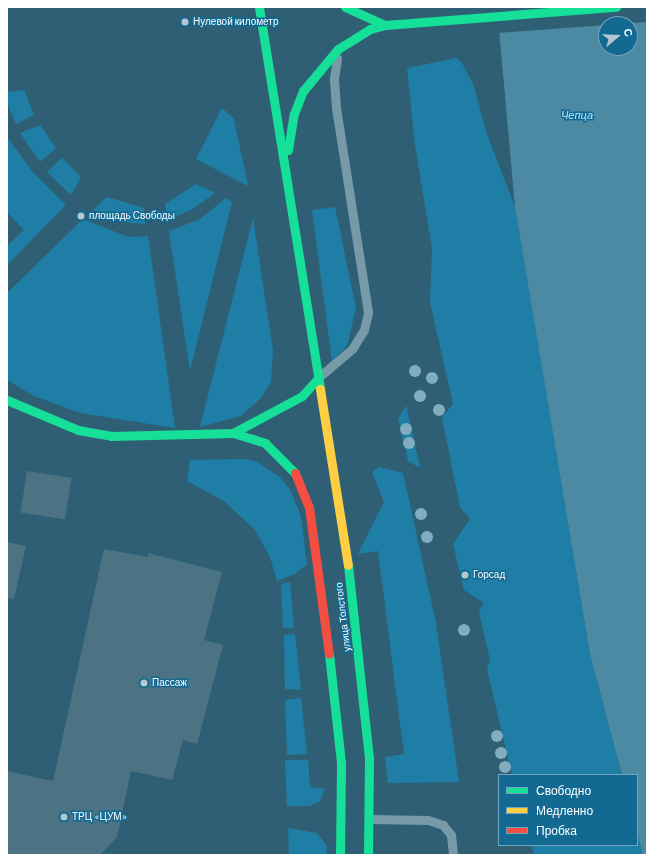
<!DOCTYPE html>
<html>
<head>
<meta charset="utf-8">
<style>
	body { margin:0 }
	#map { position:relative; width:654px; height:862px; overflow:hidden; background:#2f5f75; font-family:Barlow,sans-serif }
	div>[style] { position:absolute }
	.green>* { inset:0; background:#1f7ea6 }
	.water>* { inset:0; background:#4c8aa4 }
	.pier>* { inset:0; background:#2f5f75 }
	.building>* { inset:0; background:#4c7384; transform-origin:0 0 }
	.lane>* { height:9px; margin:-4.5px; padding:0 4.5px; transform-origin:4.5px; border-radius:4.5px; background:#779aa8 }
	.fast>* { height:9px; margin:-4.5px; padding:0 4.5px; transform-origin:4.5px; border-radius:4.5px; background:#16e098 }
	.slow>* { height:9px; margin:-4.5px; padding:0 4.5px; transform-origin:4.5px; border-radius:4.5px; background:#ffcf43 }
	.jam>* { height:9px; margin:-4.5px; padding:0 4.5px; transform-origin:4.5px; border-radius:4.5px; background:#f24e42 }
	.trees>* { width:12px; height:12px; margin:-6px; border-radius:50%; background:#82adc0 }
	.dots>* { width:11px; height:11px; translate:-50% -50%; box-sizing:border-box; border:2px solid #126a92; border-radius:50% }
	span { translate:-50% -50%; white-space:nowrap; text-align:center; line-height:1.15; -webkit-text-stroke:3px #126a92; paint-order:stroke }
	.poi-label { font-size:10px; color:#fff }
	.left { translate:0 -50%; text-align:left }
	.street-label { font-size:10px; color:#fff }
	.water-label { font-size:11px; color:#b8e7fa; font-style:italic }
	.frame { position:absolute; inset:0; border:8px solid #fff; pointer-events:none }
	.legend { position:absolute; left:498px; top:774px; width:140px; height:72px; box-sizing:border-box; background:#126a92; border:1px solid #71a6be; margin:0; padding:5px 7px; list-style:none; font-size:12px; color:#fff }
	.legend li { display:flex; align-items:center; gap:8px; height:20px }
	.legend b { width:20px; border:1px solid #71a6be }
	.north { position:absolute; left:598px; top:16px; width:40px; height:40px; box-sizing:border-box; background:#126a92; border:1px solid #71a6be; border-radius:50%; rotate:71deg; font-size:11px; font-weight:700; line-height:16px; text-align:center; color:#fff }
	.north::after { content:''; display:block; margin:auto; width:14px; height:18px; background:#b6c7cf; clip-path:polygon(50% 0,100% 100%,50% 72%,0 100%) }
</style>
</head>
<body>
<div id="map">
	<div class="green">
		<div style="clip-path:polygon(456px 58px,462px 63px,474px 86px,487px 134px,515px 207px,590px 654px,622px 775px,512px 775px,487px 669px,490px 660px,479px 612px,484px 603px,464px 590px,453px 544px,470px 519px,460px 507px,442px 417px,453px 404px,430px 302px,432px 248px,415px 145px,407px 68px)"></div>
		<div style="clip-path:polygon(24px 90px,34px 115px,16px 124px,7px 103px,7px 92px)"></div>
		<div style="clip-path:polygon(222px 108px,234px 119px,248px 186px,196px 159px)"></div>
		<div style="clip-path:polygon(40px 125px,56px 148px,40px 162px,20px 133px)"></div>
		<div style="clip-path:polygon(7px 137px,32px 171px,66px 205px,7px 265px,7px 246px,24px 230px,7px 212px)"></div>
		<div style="clip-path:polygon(62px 158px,81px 177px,71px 195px,47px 172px)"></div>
		<div style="clip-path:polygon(196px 184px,215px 193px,191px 210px,167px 220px,165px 204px)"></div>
		<div style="clip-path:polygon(107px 197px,144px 208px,145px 224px,123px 222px,93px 210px)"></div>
		<div style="clip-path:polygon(226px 198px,232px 202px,190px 371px,169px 231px,200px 219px)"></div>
		<div style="clip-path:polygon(335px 207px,356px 308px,347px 346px,332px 361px,312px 210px)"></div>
		<div style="clip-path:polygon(253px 218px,273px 351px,271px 382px,260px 399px,241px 416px,200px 427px)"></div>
		<div style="clip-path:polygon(83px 219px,128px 237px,148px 236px,175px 428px,80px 413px,34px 396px,7px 380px,7px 293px)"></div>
		<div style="clip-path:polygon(406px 405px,420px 468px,408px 461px,398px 419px)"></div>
		<div style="clip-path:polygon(244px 459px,256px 461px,280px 477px,291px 491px,301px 517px,307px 564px,295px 574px,277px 581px,270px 557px,255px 530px,224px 501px,187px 481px,190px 460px)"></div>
		<div style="clip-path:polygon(379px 467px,403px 473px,436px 623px,459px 782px,388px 783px,385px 757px,404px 754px,378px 551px,358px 554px,384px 502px,372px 472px)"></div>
		<div style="clip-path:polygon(290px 582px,294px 628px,283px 628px,281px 584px)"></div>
		<div style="clip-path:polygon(295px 634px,301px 690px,285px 689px,284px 635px)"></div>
		<div style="clip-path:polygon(301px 698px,307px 754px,287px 755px,285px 700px)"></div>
		<div style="clip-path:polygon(285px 760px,308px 760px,310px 787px,325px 789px,319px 802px,309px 806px,287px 806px)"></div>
		<div style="clip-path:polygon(288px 828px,317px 833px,327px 846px,326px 855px,289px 855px)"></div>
		<div style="clip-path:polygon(637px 833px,643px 855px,535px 855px,530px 845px,637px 845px)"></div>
	</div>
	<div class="water">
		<div style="clip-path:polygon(evenodd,497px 7px,647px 7px,647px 855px,643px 855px,637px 833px,637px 775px,622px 775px,590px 654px,515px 207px,497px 7px,606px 24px,630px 24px,630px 48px,606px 48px,606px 24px)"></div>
	</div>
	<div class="pier">
		<div style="clip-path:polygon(495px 7px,647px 7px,647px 22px,498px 33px)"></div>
	</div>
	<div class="building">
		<div style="left:27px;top:471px;width:45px;height:42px;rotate:9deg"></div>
		<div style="clip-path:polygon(7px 542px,26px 546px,14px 599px,7px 598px)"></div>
		<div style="clip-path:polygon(104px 549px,148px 557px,148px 553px,222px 572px,204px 640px,223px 645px,197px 744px,183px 740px,172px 780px,131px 771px,117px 837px,100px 855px,7px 855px,7px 771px,53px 781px)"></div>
	</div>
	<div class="lane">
		<div style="left:320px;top:376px;width:42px;rotate:-40.2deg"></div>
		<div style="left:352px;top:349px;width:22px;rotate:-58deg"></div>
		<div style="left:364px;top:330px;width:18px;rotate:-77deg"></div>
		<div style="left:368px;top:312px;width:206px;rotate:-98.9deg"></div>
		<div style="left:336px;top:108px;width:30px;rotate:-94deg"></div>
		<div style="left:334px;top:78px;width:20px;rotate:-81deg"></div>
		<div style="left:370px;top:819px;width:58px;rotate:1deg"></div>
		<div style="left:428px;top:820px;width:16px;rotate:18deg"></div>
		<div style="left:443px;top:825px;width:13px;rotate:51deg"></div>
		<div style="left:451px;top:835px;width:20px;rotate:84deg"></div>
	</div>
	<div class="fast">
		<div style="left:259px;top:7px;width:387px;rotate:80.9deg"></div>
		<div style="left:345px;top:7px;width:44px;rotate:24.2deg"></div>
		<div style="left:288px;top:150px;width:36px;rotate:-81deg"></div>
		<div style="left:294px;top:114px;width:25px;rotate:-69deg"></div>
		<div style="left:303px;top:91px;width:55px;rotate:-50.2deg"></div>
		<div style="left:338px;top:49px;width:38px;rotate:-32deg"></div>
		<div style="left:370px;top:29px;width:16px;rotate:-15deg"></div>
		<div style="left:385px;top:25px;width:232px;rotate:-4.5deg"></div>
		<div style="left:7px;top:400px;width:77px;rotate:22.9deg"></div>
		<div style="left:78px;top:430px;width:34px;rotate:10deg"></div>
		<div style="left:111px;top:436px;width:122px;rotate:-1.4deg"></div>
		<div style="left:233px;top:433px;width:34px;rotate:17deg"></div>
		<div style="left:265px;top:443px;width:42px;rotate:45deg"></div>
		<div style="left:233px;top:433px;width:78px;rotate:-28.2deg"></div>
		<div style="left:302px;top:396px;width:24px;rotate:-48deg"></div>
		<div style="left:348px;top:565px;width:195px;rotate:83.8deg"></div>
		<div style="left:369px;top:759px;width:96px;rotate:90.6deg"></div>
		<div style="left:329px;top:654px;width:110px;rotate:83.7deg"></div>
		<div style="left:341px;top:763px;width:92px;rotate:90.6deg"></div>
	</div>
	<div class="slow">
		<div style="left:320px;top:389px;width:178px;rotate:81deg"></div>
	</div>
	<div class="jam">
		<div style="left:295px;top:473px;width:37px;rotate:68deg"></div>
		<div style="left:309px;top:507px;width:148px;rotate:82.3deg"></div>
	</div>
	<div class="trees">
		<div style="left:415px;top:371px"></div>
		<div style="left:432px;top:378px"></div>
		<div style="left:420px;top:396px"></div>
		<div style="left:439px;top:410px"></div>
		<div style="left:406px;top:429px"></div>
		<div style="left:409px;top:443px"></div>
		<div style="left:421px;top:514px"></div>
		<div style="left:427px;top:537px"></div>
		<div style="left:464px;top:630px"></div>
		<div style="left:497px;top:736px"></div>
		<div style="left:501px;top:753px"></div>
		<div style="left:505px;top:767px"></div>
	</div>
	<div class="dots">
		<div style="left:185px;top:22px;background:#b6c7cf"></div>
		<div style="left:81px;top:216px;background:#b6c7cf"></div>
		<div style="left:465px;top:575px;background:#b6c7cf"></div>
		<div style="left:144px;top:683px;background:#b6c7cf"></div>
		<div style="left:64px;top:817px;background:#b6c7cf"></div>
	</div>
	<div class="poi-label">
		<span class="left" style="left:193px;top:22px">Нулевой километр</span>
		<span class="left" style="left:89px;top:216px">площадь Свободы</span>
		<span class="left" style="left:473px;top:575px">Горсад</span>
		<span class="left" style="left:152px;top:683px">Пассаж</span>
		<span class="left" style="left:72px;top:817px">ТРЦ «ЦУМ»</span>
	</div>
	<div class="street-label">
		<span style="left:343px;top:617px;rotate:-97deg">улица Толстого</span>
	</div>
	<div class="water-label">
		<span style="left:577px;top:115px">Чепца</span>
	</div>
	<div class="frame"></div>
	<ul class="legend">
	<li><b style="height:5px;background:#16e098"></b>Свободно</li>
	<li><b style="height:5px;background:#ffcf43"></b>Медленно</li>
	<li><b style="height:5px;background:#f24e42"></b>Пробка</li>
	</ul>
	<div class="north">С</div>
</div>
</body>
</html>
